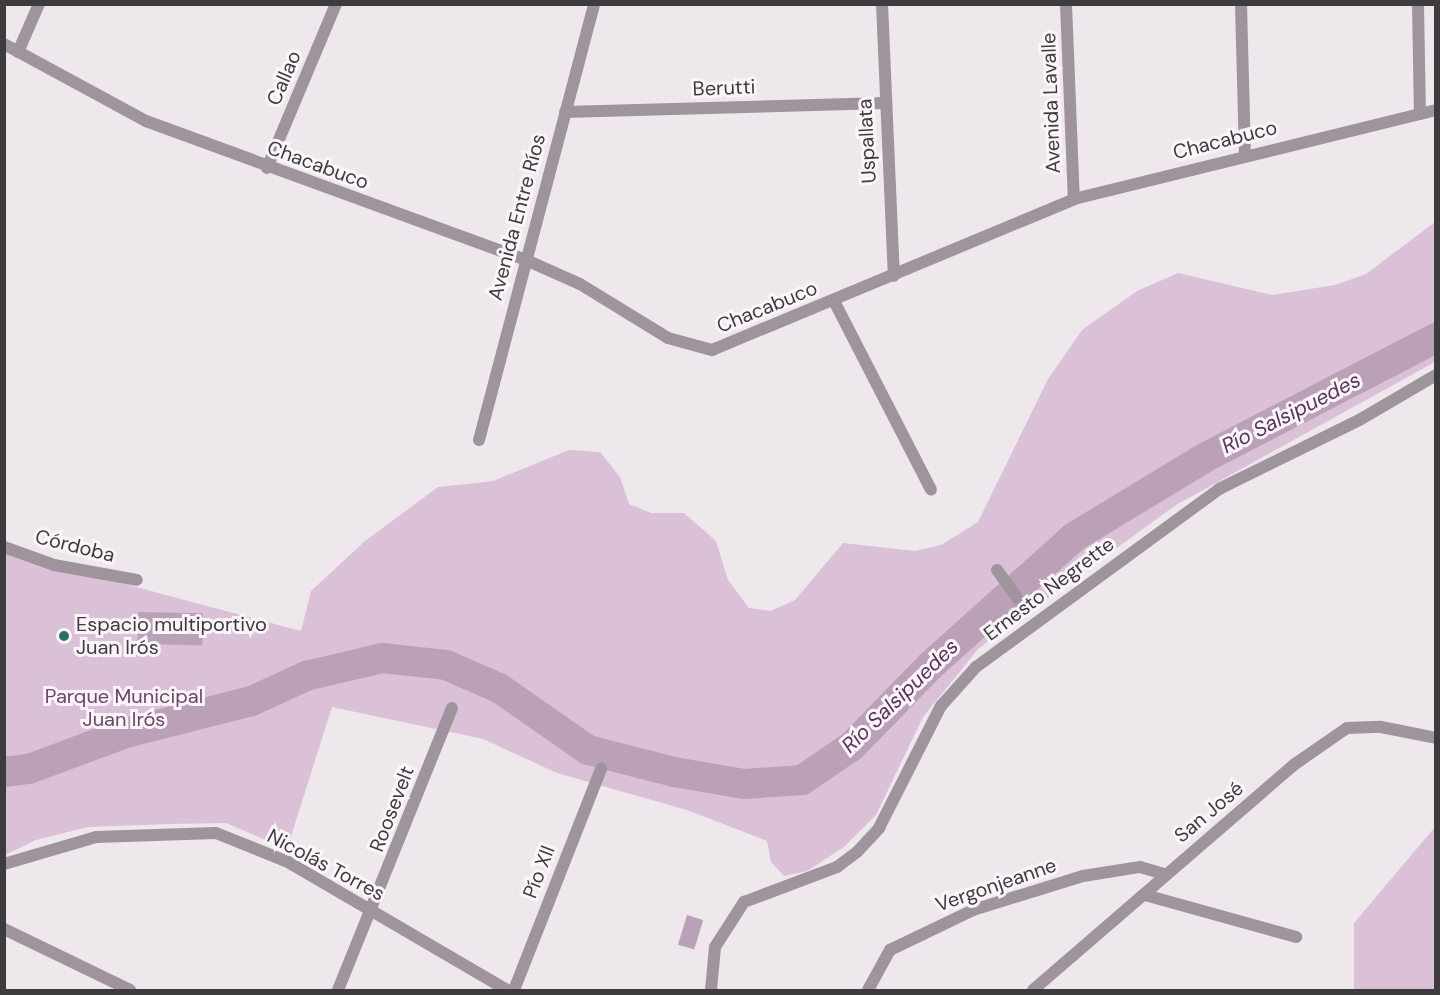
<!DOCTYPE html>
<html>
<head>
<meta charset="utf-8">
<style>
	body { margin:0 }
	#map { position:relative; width:1440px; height:995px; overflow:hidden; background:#eee8ed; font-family:"DM Sans",sans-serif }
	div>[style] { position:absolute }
	.green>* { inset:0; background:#dac1d7 }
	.water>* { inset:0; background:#bba1b8; transform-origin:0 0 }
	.river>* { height:30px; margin:-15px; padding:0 15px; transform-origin:15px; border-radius:15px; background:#bba1b8 }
	.street>* { height:12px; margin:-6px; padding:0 6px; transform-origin:6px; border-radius:6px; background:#9f949e }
	.dots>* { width:16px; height:16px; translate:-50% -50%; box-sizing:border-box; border:3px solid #fbf5fa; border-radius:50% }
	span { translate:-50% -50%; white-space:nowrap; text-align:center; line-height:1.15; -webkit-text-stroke:6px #fbf5fa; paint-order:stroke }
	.street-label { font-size:20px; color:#3d3b3d }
	.poi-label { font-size:20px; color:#3d3b3d }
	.left { translate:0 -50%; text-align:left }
	.park-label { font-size:20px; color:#6b4467 }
	.water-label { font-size:21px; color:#593557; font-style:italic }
	.frame { position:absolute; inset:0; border:6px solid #3d3b3d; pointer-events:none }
</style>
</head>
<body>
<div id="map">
	<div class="green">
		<div style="clip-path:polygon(1435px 222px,1435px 362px,1176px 505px,979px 648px,923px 717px,876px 815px,844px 847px,807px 871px,784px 876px,771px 862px,767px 841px,687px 810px,557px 773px,483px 739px,332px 707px,287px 849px,226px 823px,172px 824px,88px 827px,36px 840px,5px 855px,5px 552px,301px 631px,311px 591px,365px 541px,438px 487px,493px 481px,569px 450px,600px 452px,620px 477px,629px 504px,651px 513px,684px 513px,716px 541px,728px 580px,749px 608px,771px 611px,795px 600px,843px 543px,915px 551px,941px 545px,978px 522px,1048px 379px,1082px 330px,1137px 291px,1178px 273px,1272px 295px,1335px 285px,1366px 274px)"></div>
		<div style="clip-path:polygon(1435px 827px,1435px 990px,1354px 990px,1354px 923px)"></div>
	</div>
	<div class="water">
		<div style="left:138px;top:612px;width:65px;height:32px;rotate:1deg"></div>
		<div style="left:687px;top:915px;width:17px;height:31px;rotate:17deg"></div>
	</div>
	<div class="river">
		<div style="left:4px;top:772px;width:25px;rotate:-7deg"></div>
		<div style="left:29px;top:769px;width:103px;rotate:-20.4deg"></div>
		<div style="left:126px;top:733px;width:130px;rotate:-14.3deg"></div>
		<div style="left:252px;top:701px;width:60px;rotate:-24.8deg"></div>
		<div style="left:306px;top:676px;width:78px;rotate:-13.3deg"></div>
		<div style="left:382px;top:658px;width:64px;rotate:6.2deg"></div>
		<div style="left:446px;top:665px;width:58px;rotate:23.5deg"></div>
		<div style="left:499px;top:688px;width:108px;rotate:34.9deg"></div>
		<div style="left:588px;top:750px;width:89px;rotate:14.3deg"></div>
		<div style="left:674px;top:772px;width:71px;rotate:9.7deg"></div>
		<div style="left:744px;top:784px;width:58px;rotate:-3.9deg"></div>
		<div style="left:802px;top:780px;width:60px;rotate:-34.2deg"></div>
		<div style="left:852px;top:746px;width:113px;rotate:-45.7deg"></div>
		<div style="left:931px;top:665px;width:192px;rotate:-41.8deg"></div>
		<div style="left:1074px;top:537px;width:157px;rotate:-31.2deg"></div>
		<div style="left:1208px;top:456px;width:257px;rotate:-27.4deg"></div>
	</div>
	<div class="street">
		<div style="left:882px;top:4px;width:272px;rotate:87.5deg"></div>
		<div style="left:1066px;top:4px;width:195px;rotate:87.7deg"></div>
		<div style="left:1241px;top:4px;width:151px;rotate:88.5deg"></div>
		<div style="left:1418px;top:4px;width:110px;rotate:89deg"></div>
		<div style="left:4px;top:44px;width:162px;rotate:28.5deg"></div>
		<div style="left:146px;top:121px;width:405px;rotate:20.1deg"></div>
		<div style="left:526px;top:260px;width:59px;rotate:24deg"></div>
		<div style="left:580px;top:284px;width:103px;rotate:31.5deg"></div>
		<div style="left:668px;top:338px;width:46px;rotate:15.3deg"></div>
		<div style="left:712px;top:350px;width:392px;rotate:-22.6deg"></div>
		<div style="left:1074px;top:199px;width:373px;rotate:-13.8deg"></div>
		<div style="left:18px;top:52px;width:52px;rotate:-66.4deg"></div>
		<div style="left:565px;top:112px;width:319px;rotate:-1.6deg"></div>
		<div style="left:267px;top:168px;width:178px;rotate:-67.2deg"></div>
		<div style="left:834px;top:301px;width:212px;rotate:62.8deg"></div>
		<div style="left:479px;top:440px;width:451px;rotate:-75.2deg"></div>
		<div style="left:4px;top:547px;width:53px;rotate:19.8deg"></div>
		<div style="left:54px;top:565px;width:84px;rotate:10.2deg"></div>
		<div style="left:997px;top:570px;width:37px;rotate:54deg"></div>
		<div style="left:4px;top:864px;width:96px;rotate:-16.4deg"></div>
		<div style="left:96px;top:837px;width:120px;rotate:-1.9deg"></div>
		<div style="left:216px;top:833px;width:78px;rotate:21.9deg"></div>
		<div style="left:288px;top:862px;width:254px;rotate:30.3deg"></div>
		<div style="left:1145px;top:895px;width:157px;rotate:15.5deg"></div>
		<div style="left:4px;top:929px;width:140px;rotate:25.8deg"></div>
		<div style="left:338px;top:990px;width:304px;rotate:-68deg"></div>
		<div style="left:514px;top:990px;width:238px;rotate:-68.5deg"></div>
		<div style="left:711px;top:990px;width:43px;rotate:-84.7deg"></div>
		<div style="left:715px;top:947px;width:54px;rotate:-57.2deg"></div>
		<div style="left:744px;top:902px;width:99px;rotate:-20.6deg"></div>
		<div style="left:837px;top:867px;width:25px;rotate:-37deg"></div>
		<div style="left:857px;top:852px;width:33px;rotate:-47deg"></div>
		<div style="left:879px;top:828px;width:137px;rotate:-63.1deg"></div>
		<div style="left:941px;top:706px;width:52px;rotate:-48.1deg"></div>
		<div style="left:976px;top:667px;width:301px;rotate:-36.2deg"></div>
		<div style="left:1219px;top:489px;width:158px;rotate:-26.2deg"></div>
		<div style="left:1361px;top:419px;width:87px;rotate:-30.4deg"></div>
		<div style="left:868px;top:990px;width:46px;rotate:-61.2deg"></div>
		<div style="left:890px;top:950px;width:92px;rotate:-25.7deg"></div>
		<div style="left:973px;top:910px;width:115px;rotate:-17.2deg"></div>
		<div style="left:1083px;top:876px;width:58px;rotate:-9deg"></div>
		<div style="left:1140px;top:867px;width:26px;rotate:16deg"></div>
		<div style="left:1033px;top:990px;width:346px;rotate:-40.8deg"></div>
		<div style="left:1295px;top:764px;width:63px;rotate:-34.7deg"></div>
		<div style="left:1347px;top:728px;width:34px;rotate:-2deg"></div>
		<div style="left:1381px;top:727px;width:56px;rotate:11.3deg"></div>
	</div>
	<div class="dots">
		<div style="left:64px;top:636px;background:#2a6f63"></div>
	</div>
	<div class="street-label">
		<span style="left:284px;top:78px;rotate:-67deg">Callao</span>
		<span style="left:724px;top:88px;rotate:-2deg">Berutti</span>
		<span style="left:1051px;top:103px;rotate:-92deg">Avenida Lavalle</span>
		<span style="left:1225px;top:140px;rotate:-14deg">Chacabuco</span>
		<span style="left:867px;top:141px;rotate:-93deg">Uspallata</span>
		<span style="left:318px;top:165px;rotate:20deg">Chacabuco</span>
		<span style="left:517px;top:217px;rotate:-75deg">Avenida Entre Ríos</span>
		<span style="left:767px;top:307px;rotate:-22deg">Chacabuco</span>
		<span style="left:75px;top:546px;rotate:14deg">Córdoba</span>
		<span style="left:1049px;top:589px;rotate:-37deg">Ernesto Negrette</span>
		<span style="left:392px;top:809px;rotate:-69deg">Roosevelt</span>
		<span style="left:1209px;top:812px;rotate:-40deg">San José</span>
		<span style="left:326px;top:865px;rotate:28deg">Nicolás Torres</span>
		<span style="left:539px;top:872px;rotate:-69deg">Pío XII</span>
		<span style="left:996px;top:885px;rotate:-19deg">Vergonjeanne</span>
	</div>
	<div class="poi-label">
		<span class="left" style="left:76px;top:636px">Espacio multiportivo<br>Juan Irós</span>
	</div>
	<div class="park-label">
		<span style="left:124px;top:708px">Parque Municipal<br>Juan Irós</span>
	</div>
	<div class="water-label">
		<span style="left:1291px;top:413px;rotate:-27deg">Río Salsipuedes</span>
		<span style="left:900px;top:696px;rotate:-44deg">Río Salsipuedes</span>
	</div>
	<div class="frame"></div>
</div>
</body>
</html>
